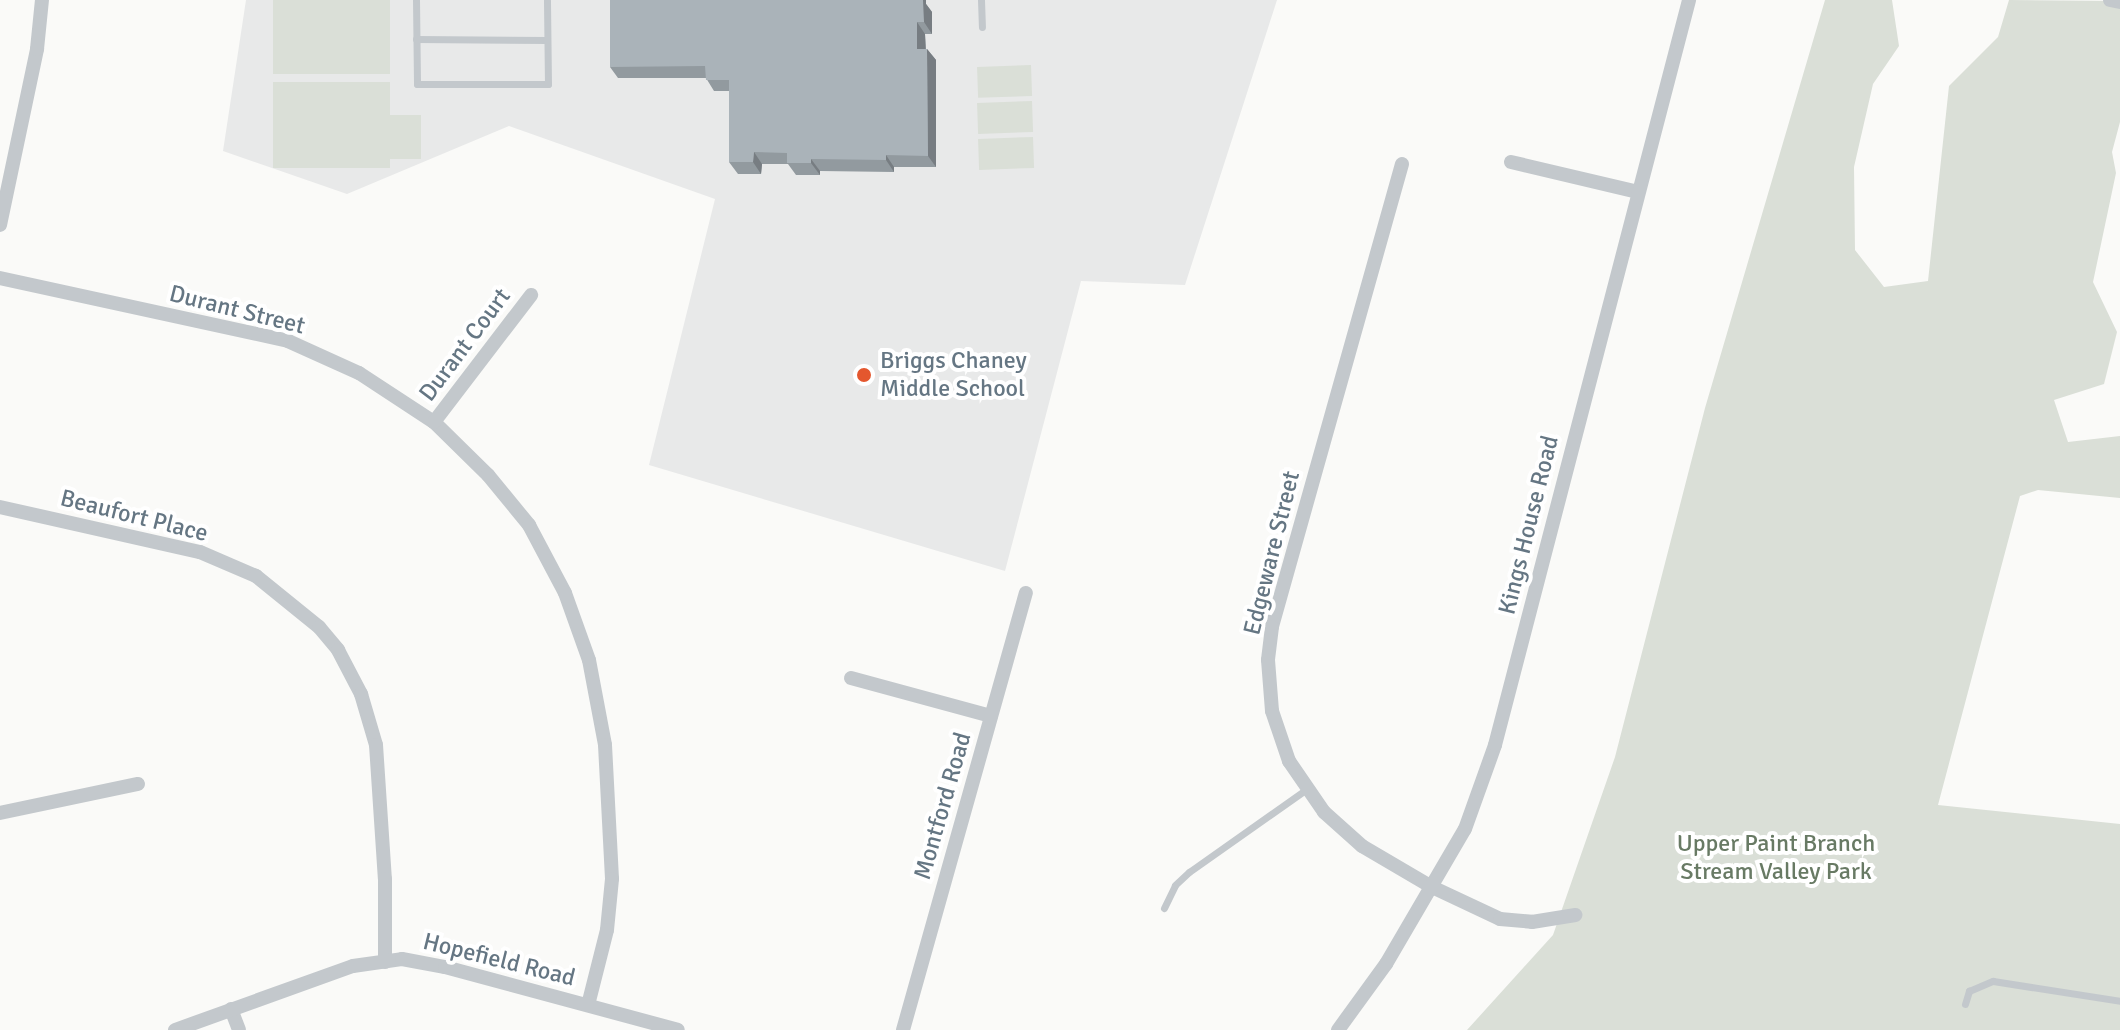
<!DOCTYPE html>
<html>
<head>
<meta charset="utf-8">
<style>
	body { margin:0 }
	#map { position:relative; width:2120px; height:1030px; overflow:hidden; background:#fafaf8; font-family:Signika,sans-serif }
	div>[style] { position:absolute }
	.built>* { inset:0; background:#e8e9e9 }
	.green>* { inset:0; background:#dadfd7; transform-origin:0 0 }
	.service>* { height:7px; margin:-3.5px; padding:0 3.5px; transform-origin:3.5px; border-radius:3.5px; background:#c3c8cc }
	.minor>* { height:14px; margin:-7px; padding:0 7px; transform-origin:7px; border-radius:7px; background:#c3c8cc }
	.wall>* { inset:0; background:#929a9f }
	.shaded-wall>* { inset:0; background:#777d82 }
	.building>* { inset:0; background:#aab3b9 }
	.dots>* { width:22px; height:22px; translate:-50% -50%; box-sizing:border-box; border:4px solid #fff; border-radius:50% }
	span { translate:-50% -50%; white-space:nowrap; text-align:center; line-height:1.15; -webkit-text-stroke:8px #fff; paint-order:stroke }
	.street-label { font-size:24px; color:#657683 }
	.poi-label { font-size:24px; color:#657683 }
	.left { translate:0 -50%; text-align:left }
	.park-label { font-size:24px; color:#687a64 }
</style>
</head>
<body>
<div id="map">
	<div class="built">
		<div style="clip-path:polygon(246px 0,1277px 0,1185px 285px,1081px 281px,1005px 571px,649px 465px,715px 199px,509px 126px,347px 194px,223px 151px)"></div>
	</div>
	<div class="green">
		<div style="left:273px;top:0;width:117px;height:74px"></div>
		<div style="clip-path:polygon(1825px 0,1892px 0,1899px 46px,1873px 84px,1854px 167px,1855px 250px,1884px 287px,1928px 281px,1949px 86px,1998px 37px,2009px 0,2120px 1px,2120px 122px,2112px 152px,2116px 173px,2093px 282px,2117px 332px,2104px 384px,2054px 400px,2068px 442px,2120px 436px,2120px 498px,2038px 490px,2020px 496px,1938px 805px,2120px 824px,2120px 1030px,1467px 1030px,1553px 935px,1615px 757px,1705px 408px)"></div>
		<div style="left:1031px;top:65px;width:31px;height:54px;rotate:88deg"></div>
		<div style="clip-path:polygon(273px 82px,390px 82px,390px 115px,421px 115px,421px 159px,390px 159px,390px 168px,273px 168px)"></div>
		<div style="left:1032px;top:101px;width:31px;height:55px;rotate:88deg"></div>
		<div style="left:1033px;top:137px;width:31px;height:55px;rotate:88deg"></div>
	</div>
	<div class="service">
		<div style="left:416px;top:0;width:84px;rotate:89.3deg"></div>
		<div style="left:417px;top:84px;width:131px"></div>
		<div style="left:548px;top:84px;width:84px;rotate:-90.7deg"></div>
		<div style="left:981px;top:0;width:27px;rotate:88deg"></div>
		<div style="left:416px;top:39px;width:131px;rotate:0.4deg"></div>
		<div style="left:1164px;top:908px;width:25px;rotate:-64deg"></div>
		<div style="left:1175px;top:885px;width:19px;rotate:-43deg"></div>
		<div style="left:1189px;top:872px;width:146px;rotate:-35.2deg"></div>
		<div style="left:1965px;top:1004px;width:14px;rotate:-73deg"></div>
		<div style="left:1969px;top:991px;width:26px;rotate:-23deg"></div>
		<div style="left:1993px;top:981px;width:129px;rotate:8.9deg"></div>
	</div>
	<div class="minor">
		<div style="left:2110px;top:0;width:10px;rotate:11deg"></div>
		<div style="left:1511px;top:162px;width:130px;rotate:13.3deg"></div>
		<div style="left:1402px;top:164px;width:481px;rotate:105.7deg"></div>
		<div style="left:1272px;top:627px;width:33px;rotate:97deg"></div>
		<div style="left:1268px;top:660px;width:51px;rotate:85.5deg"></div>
		<div style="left:1272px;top:711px;width:53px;rotate:71.2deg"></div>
		<div style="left:1289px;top:761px;width:62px;rotate:55.5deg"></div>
		<div style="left:1324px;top:812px;width:51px;rotate:41.8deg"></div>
		<div style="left:1362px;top:846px;width:81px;rotate:30.4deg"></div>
		<div style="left:1432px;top:887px;width:75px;rotate:25.2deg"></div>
		<div style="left:1500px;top:919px;width:32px;rotate:5deg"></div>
		<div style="left:1532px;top:922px;width:44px;rotate:-9.2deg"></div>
		<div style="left:0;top:225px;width:180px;rotate:-78.1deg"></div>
		<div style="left:37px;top:49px;width:49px;rotate:-84.2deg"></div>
		<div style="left:0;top:278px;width:295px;rotate:12.3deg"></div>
		<div style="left:288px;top:341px;width:78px;rotate:24.3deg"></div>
		<div style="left:359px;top:373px;width:90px;rotate:33.2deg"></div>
		<div style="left:434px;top:422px;width:76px;rotate:44.5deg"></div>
		<div style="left:488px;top:475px;width:65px;rotate:50.6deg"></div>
		<div style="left:529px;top:525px;width:77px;rotate:62.1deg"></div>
		<div style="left:565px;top:593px;width:71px;rotate:70.3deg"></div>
		<div style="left:589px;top:660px;width:86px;rotate:79.3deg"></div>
		<div style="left:605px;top:745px;width:134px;rotate:87deg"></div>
		<div style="left:612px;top:879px;width:51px;rotate:95.6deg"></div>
		<div style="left:607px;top:930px;width:77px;rotate:104.2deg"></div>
		<div style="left:434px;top:422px;width:160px;rotate:-52.6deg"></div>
		<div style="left:0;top:507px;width:205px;rotate:12.7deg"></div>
		<div style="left:200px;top:552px;width:61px;rotate:23.2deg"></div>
		<div style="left:256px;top:576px;width:81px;rotate:39deg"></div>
		<div style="left:319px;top:627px;width:30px;rotate:50deg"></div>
		<div style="left:338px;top:650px;width:50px;rotate:62.4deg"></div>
		<div style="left:361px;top:694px;width:53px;rotate:73.6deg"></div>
		<div style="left:376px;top:745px;width:134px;rotate:86.2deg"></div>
		<div style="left:385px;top:879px;width:83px;rotate:90deg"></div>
		<div style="left:851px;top:678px;width:145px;rotate:15.2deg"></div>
		<div style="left:0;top:813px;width:141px;rotate:-11.9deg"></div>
		<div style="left:231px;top:1009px;width:22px;rotate:69deg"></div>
		<div style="left:175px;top:1030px;width:189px;rotate:-19.8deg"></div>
		<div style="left:353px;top:966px;width:49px;rotate:-8.1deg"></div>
		<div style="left:402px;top:959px;width:44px;rotate:10.5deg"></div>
		<div style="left:445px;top:967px;width:241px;rotate:15.1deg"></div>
		<div style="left:903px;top:1030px;width:454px;rotate:-74.3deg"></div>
		<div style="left:1338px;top:1030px;width:82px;rotate:-54deg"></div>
		<div style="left:1386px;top:964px;width:156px;rotate:-59.7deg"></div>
		<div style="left:1465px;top:829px;width:89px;rotate:-70.3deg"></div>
		<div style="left:1495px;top:745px;width:770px;rotate:-75.4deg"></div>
	</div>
	<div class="wall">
		<div style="clip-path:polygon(610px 0,926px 0,926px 4px,932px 12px,932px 34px,925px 34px,926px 49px,927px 49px,936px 60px,936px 167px,894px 167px,894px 172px,820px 171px,820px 175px,796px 175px,788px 164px,762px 164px,761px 174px,738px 174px,729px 162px,729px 91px,714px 91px,706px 78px,618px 78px,610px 67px)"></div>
	</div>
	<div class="shaded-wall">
		<div style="clip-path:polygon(917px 0,926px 0,926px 4px,932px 12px,932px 34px,924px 22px)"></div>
		<div style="clip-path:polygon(917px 22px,925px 34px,926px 61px,917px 49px)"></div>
		<div style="clip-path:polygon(927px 49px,936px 60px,936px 167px,928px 156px)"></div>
		<div style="clip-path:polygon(754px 152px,762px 164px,761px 174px,753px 162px)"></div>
		<div style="clip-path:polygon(886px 155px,894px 167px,894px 172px,886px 160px)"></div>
		<div style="clip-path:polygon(811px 159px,820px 171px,820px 175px,811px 163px)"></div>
	</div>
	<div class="building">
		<div style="clip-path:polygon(610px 0,923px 0,924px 22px,917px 22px,917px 49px,927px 49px,928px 156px,886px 155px,886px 160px,811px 159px,811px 163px,787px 163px,787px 153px,754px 152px,753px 162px,729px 162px,729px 80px,706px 80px,705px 66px,610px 67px)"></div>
	</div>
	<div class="dots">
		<div style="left:864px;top:375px;background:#e4572e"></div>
	</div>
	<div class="street-label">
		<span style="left:237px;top:310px;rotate:14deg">Durant Street</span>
		<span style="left:465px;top:345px;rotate:-53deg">Durant Court</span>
		<span style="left:134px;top:516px;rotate:14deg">Beaufort Place</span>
		<span style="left:1529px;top:525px;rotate:-76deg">Kings House Road</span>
		<span style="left:1272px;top:553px;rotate:-76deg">Edgeware Street</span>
		<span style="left:943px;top:806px;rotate:-74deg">Montford Road</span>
		<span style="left:499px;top:960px;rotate:14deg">Hopefield Road</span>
	</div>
	<div class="poi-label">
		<span class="left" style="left:880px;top:375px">Briggs Chaney<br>Middle School</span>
	</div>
	<div class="park-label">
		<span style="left:1776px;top:858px">Upper Paint Branch<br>Stream Valley Park</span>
	</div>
</div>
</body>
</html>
